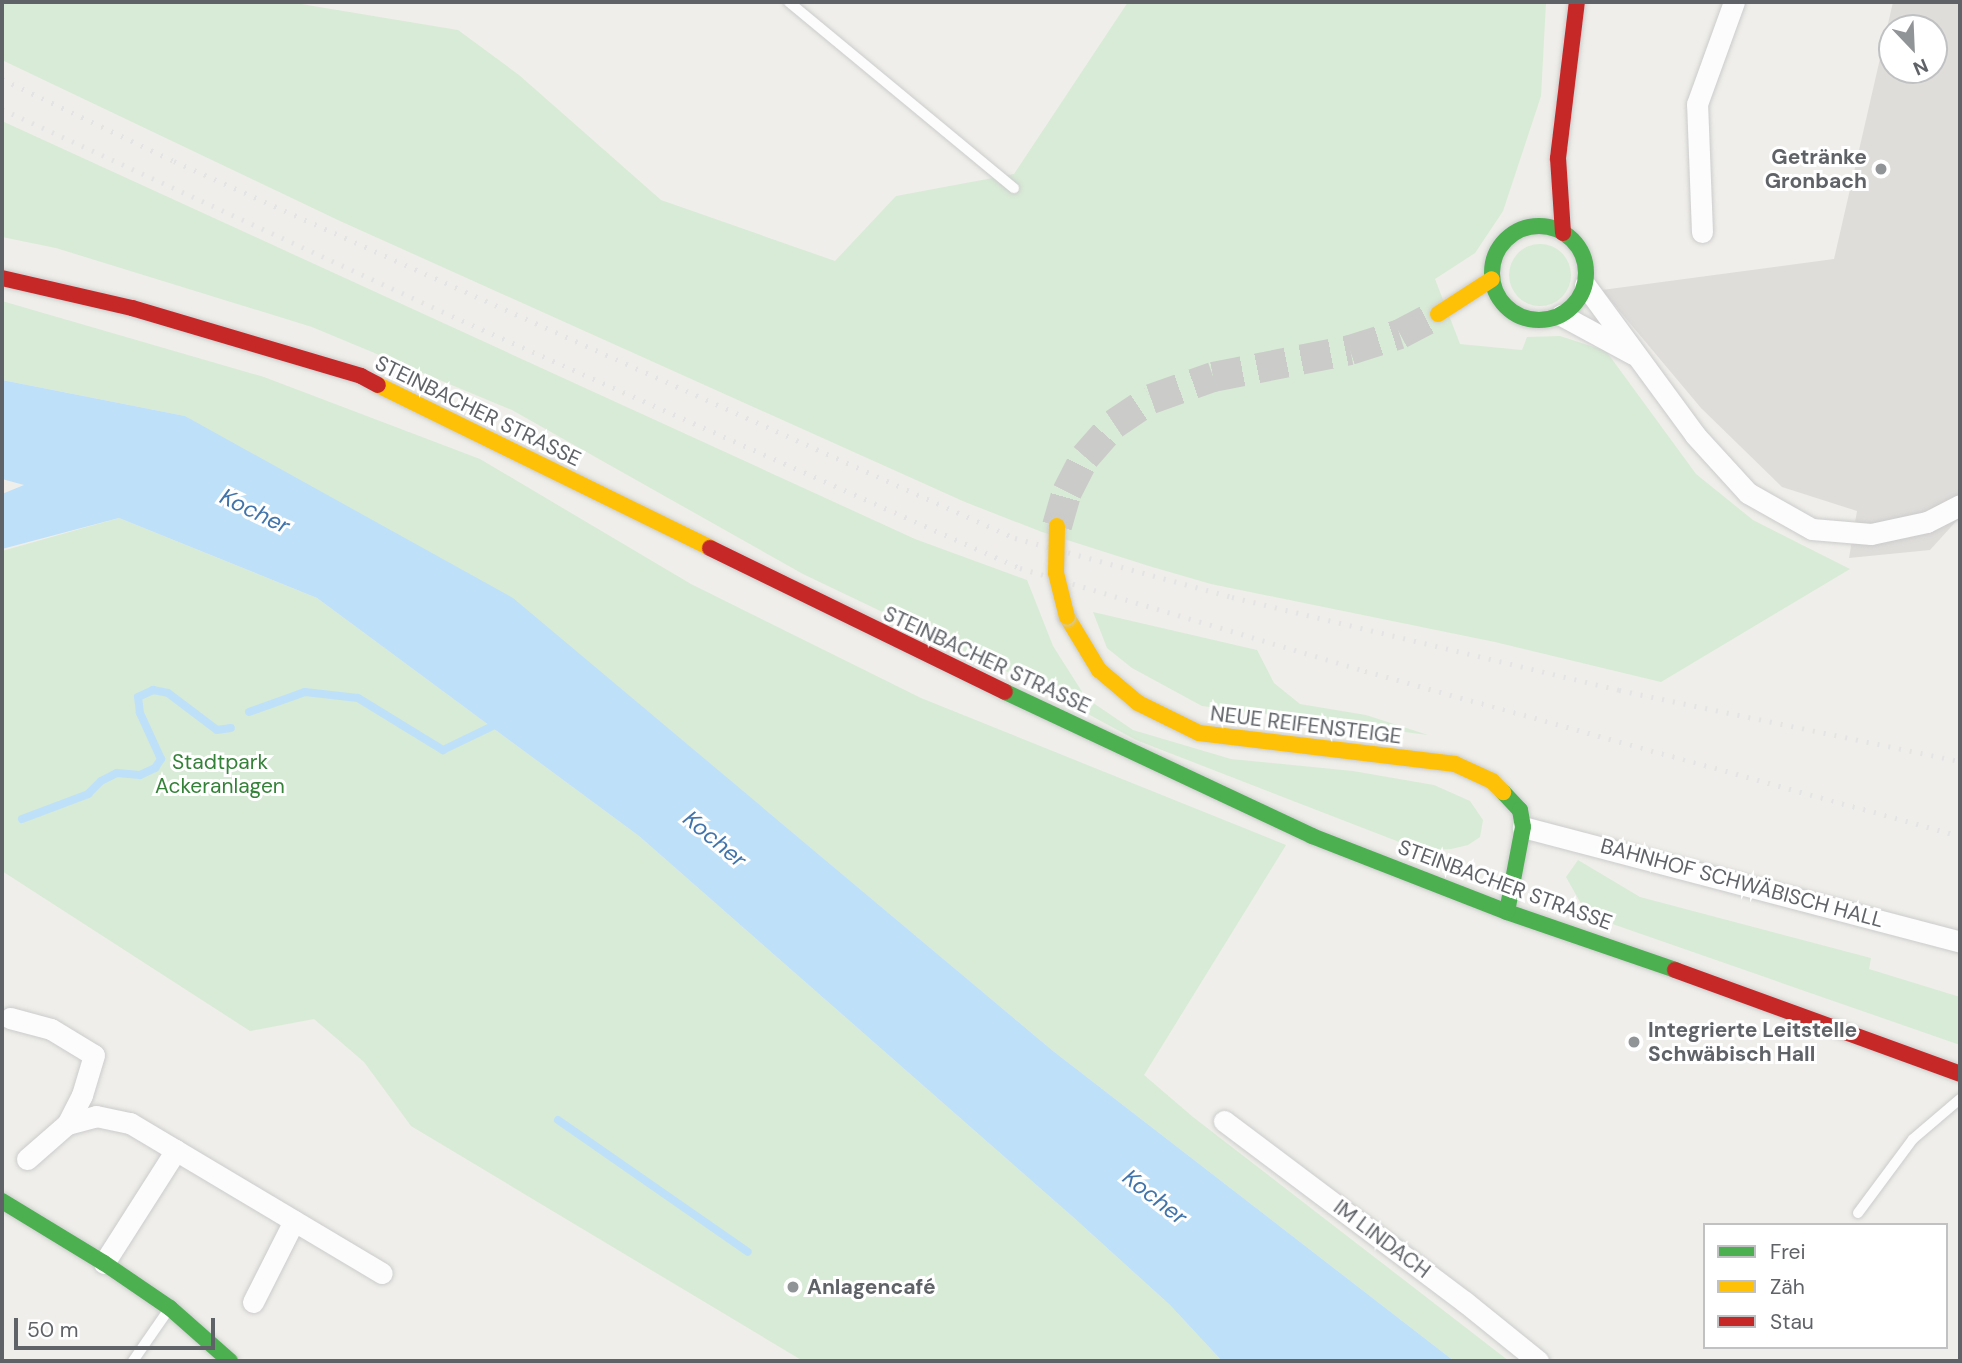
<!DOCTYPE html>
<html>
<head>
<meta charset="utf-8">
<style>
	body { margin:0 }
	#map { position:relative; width:1962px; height:1363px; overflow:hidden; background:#efeeea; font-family:"DM Sans",sans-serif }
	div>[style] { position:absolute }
	.industrial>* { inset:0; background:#dfddda }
	.green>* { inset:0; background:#d8ebd6 }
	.round { border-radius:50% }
	.water>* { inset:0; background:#bfe0f9 }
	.stream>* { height:8px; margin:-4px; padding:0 4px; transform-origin:4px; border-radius:4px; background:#bfe0f9 }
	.secondary-tunnel>* { height:30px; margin-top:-15px; transform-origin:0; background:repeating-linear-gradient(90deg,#cbcbca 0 30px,transparent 0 45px) }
	.roads { filter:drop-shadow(0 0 2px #cbcccc) drop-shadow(0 0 2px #cbcccc) }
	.lane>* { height:10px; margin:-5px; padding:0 5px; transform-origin:5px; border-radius:5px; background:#fdfcfc }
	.street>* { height:21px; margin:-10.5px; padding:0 10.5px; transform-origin:10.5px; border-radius:10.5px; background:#fdfcfc }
	.fast>* { height:16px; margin:-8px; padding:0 8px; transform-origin:8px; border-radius:8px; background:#4caf50 }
	.fast>.ring { margin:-8px; padding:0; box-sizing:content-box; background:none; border:16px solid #4caf50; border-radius:50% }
	.slow>* { height:16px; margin:-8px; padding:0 8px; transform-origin:8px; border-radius:8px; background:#ffc107 }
	.jam>* { height:16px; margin:-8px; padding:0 8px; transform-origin:8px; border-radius:8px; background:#c62828 }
	.rail>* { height:5px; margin-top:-2.5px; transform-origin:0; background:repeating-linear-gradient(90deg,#e4e4e4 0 2px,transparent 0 11px) }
	.bridges { filter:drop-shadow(0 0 2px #cacacb) drop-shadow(0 0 2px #cacacb) }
	.slow-bridge>* { height:16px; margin:-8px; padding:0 8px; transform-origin:8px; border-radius:8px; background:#ffc107 }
	.dots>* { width:19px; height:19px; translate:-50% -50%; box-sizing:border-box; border:4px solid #fff; border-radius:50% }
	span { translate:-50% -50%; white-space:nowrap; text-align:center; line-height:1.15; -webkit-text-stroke:6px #fff; paint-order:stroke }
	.poi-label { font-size:21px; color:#5f6368; font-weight:700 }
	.right { translate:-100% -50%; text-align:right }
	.left { translate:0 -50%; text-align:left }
	.street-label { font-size:21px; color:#5f6368 }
	.park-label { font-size:21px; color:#348238 }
	.water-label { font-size:23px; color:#4174aa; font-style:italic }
	.frame { position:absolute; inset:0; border:4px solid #5f6368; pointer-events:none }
	.legend { position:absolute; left:1703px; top:1223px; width:245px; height:126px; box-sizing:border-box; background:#fff; border:2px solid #bfc1c3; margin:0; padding:9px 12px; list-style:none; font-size:21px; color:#5f6368 }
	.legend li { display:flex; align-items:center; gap:14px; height:35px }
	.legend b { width:35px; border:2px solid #bfc1c3 }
	.north { position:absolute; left:1878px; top:14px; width:70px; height:70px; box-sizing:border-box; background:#fff; border:2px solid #bfc1c3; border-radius:50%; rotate:157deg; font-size:19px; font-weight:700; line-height:28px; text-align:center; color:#5f6368 }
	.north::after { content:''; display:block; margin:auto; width:24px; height:32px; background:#919496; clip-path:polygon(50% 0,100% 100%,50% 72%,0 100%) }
	.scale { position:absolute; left:14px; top:1318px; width:201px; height:32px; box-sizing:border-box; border:4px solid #5f6368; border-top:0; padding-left:9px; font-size:21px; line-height:24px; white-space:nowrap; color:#5f6368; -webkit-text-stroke:5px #fff; paint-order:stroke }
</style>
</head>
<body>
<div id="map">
	<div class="industrial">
		<div style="clip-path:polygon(evenodd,1893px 2px,1960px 2px,1960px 517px,1930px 550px,1849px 558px,1857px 511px,1782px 487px,1701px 408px,1602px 290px,1834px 259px,1893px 2px,1892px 28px,1934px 28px,1934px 70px,1892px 70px,1892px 28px)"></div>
	</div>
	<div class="green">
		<div style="clip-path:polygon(2px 2px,289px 2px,458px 30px,519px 75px,661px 200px,835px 261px,896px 196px,1014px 174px,1128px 2px,1546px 2px,1541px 96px,1503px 211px,1475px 253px,1435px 279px,1460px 344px,1522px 350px,1527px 337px,1560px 336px,1606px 351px,1696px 474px,1753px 520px,1850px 569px,1661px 682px,1495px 642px,1211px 584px,1149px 566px,1042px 532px,965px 502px,340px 221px,2px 60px)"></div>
		<div style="clip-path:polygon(2px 121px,915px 539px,1027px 580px,1053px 646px,1086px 698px,1133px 730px,1231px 759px,1353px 771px,1434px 785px,1470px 801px,1483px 820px,1480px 837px,1468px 845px,1451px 849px,1420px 850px,1136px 740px,1029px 682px,803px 574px,512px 410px,312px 327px,56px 248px,2px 237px)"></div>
		<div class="round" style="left:1509px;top:244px;width:62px;height:62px"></div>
		<div style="clip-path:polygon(2px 301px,264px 377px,480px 459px,691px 584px,921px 698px,1286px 845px,1144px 1075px,1193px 1117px,1509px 1361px,1454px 1361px,1053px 1051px,616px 685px,185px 416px,2px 380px)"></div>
		<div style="clip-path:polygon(119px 518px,317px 598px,639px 836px,1073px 1217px,1170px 1305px,1222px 1361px,803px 1361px,411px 1126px,364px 1062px,314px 1019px,250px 1031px,2px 871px,2px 551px)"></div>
		<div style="clip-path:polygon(1093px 612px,1257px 650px,1274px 683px,1300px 704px,1366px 715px,1428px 735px,1202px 706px,1132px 668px,1107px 648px)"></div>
		<div style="clip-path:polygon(1578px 860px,1640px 897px,1871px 958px,1869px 969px,1960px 997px,1960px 1045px,1601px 920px,1580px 902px,1566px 877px)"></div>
	</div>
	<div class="water">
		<div style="clip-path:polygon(2px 380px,185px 416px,513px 598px,1053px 1051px,1454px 1361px,1222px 1361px,1170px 1305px,1073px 1217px,639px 836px,317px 598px,119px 518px,2px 549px,2px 494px,24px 485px,2px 479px)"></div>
	</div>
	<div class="stream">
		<div style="left:249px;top:712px;width:59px;rotate:-19.7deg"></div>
		<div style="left:305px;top:692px;width:53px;rotate:6.5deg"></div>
		<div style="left:358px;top:698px;width:100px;rotate:31.5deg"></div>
		<div style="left:443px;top:750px;width:64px;rotate:-25.8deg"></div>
		<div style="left:22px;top:819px;width:71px;rotate:-20.7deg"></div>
		<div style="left:88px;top:794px;width:18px;rotate:-45deg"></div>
		<div style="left:101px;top:781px;width:18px;rotate:-27deg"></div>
		<div style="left:117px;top:773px;width:23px;rotate:5deg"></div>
		<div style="left:140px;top:775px;width:17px;rotate:-25deg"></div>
		<div style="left:155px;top:768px;width:11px;rotate:-56deg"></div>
		<div style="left:161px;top:759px;width:51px;rotate:-114.5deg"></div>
		<div style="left:140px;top:713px;width:16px;rotate:-97deg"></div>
		<div style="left:138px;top:697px;width:17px;rotate:-25deg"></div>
		<div style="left:153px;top:690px;width:15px;rotate:11deg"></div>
		<div style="left:168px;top:693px;width:61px;rotate:37.1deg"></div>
		<div style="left:217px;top:730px;width:14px;rotate:-8deg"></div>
		<div style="left:558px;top:1120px;width:231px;rotate:34.8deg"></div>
	</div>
	<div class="secondary-tunnel">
		<div style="left:1057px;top:526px;width:35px;rotate:-74deg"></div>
		<div style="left:1067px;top:492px;width:39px;rotate:-63deg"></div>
		<div style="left:1085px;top:457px;width:44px;rotate:-48.7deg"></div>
		<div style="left:1114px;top:424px;width:45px;rotate:-34deg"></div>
		<div style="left:1151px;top:399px;width:66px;rotate:-19.5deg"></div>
		<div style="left:1213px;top:377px;width:140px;rotate:-11.1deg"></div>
		<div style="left:1350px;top:350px;width:52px;rotate:-17.7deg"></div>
		<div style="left:1400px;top:334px;width:43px;rotate:-27.8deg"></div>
	</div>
	<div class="roads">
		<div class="lane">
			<div style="left:789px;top:2px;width:292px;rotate:39.6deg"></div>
			<div style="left:1858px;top:1213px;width:92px;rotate:-53.4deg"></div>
			<div style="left:1913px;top:1139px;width:62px;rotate:-40.4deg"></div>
			<div style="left:133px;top:1361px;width:63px;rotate:-55.3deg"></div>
		</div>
		<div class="street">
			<div style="left:1702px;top:232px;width:128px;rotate:-92.2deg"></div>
			<div style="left:1697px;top:104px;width:109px;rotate:-70.1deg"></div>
			<div style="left:1585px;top:285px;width:186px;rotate:53.7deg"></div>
			<div style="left:1695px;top:435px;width:79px;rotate:47.6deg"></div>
			<div style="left:1748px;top:493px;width:73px;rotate:29.4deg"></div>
			<div style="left:1812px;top:529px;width:59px;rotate:4.8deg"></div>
			<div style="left:1871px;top:534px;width:57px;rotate:-12.1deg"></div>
			<div style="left:1927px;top:522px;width:37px;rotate:-27deg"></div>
			<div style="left:1561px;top:315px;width:82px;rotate:28.4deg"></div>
			<div style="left:1523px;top:827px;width:452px;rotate:14.7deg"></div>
			<div style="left:10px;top:1018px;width:42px;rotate:15deg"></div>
			<div style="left:51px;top:1029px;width:50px;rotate:31.2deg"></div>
			<div style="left:94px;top:1055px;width:42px;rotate:106.7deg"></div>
			<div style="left:82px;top:1095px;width:33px;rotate:117deg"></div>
			<div style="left:1224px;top:1121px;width:301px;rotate:36.9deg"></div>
			<div style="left:1465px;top:1302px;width:94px;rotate:38.9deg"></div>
			<div style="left:27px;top:1159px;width:53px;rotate:-41.2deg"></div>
			<div style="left:67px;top:1124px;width:30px;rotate:-15deg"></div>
			<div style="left:96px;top:1116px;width:35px;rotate:12deg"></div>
			<div style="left:130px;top:1123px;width:293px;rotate:30.8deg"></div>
			<div style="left:104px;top:1263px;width:134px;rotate:-57.5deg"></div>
			<div style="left:253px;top:1302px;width:91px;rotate:-63.2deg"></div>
		</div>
		<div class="fast">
			<div class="ring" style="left:1492px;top:226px;width:78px;height:78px"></div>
			<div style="left:1005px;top:692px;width:339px;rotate:25.1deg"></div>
			<div style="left:1312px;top:836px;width:209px;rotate:21.3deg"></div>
			<div style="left:1507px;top:912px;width:178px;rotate:19deg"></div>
			<div style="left:1503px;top:792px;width:25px;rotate:47deg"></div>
			<div style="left:1520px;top:810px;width:17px;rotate:80deg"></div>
			<div style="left:1523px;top:827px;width:86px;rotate:100.7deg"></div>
			<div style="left:2px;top:1201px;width:119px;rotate:31.3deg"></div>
			<div style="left:104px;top:1263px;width:80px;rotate:34.3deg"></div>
			<div style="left:170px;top:1308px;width:80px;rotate:41.5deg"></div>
		</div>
		<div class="slow">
			<div style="left:1438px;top:314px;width:64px;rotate:-32.9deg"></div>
			<div style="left:378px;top:385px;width:370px;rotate:26.1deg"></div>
			<div style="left:1067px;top:617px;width:62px;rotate:58.9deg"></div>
			<div style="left:1099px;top:670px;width:51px;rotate:40.2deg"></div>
			<div style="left:1138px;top:703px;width:68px;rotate:26.2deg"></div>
			<div style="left:1199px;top:733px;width:258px;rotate:6.9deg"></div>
			<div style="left:1455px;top:764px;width:41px;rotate:24.7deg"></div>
			<div style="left:1492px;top:781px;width:16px;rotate:45deg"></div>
		</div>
		<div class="jam">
			<div style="left:1563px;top:233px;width:75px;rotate:-93.8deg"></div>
			<div style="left:1558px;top:158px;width:157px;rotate:-83.1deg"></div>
			<div style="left:2px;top:278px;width:133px;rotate:13deg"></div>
			<div style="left:132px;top:308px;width:239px;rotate:16.5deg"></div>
			<div style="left:361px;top:376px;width:19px;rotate:28deg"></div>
			<div style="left:710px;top:548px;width:328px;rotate:26deg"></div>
			<div style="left:1675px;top:970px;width:303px;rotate:20deg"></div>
		</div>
	</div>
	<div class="rail">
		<div style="left:2px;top:79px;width:191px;rotate:25.5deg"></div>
		<div style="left:174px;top:161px;width:922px;rotate:24.15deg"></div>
		<div style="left:1015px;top:538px;width:225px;rotate:15.2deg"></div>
		<div style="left:1232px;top:597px;width:398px;rotate:13.5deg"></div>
		<div style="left:1619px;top:690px;width:348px;rotate:11.8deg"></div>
		<div style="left:2px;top:109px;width:495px;rotate:24.7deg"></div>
		<div style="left:452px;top:316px;width:621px;rotate:23.93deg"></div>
		<div style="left:1020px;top:568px;width:360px;rotate:16.6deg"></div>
		<div style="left:1365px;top:671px;width:617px;rotate:15.5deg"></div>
	</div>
	<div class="bridges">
		<div class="slow-bridge">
			<div style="left:1057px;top:526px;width:47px;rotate:91.2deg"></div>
			<div style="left:1056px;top:573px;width:45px;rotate:76deg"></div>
		</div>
	</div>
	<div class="dots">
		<div style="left:1881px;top:169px;background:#919496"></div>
		<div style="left:1634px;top:1042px;background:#919496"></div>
		<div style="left:793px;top:1287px;background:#919496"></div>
	</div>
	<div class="poi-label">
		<span class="right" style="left:1867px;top:169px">Getränke<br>Gronbach</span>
		<span class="left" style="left:1648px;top:1042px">Integrierte Leitstelle<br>Schwäbisch Hall</span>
		<span class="left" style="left:807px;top:1287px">Anlagencafé</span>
	</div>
	<div class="street-label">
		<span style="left:478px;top:411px;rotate:26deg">STEINBACHER STRASSE</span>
		<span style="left:987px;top:660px;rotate:25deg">STEINBACHER STRASSE</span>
		<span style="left:1306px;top:725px;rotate:7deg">NEUE REIFENSTEIGE</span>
		<span style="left:1742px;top:883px;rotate:15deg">BAHNHOF SCHWÄBISCH HALL</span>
		<span style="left:1505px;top:885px;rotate:20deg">STEINBACHER STRASSE</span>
		<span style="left:1382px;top:1239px;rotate:37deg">IM LINDACH</span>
	</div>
	<div class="park-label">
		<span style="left:220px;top:774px">Stadtpark<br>Ackeranlagen</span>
	</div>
	<div class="water-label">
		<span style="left:255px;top:511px;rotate:26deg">Kocher</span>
		<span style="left:715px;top:839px;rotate:40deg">Kocher</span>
		<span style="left:1155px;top:1197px;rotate:38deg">Kocher</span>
	</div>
	<div class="frame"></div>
	<ul class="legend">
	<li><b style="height:9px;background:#4caf50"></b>Frei</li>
	<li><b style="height:9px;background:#ffc107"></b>Zäh</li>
	<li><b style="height:9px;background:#c62828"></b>Stau</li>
	</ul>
	<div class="north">N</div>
	<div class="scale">50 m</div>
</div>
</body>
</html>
